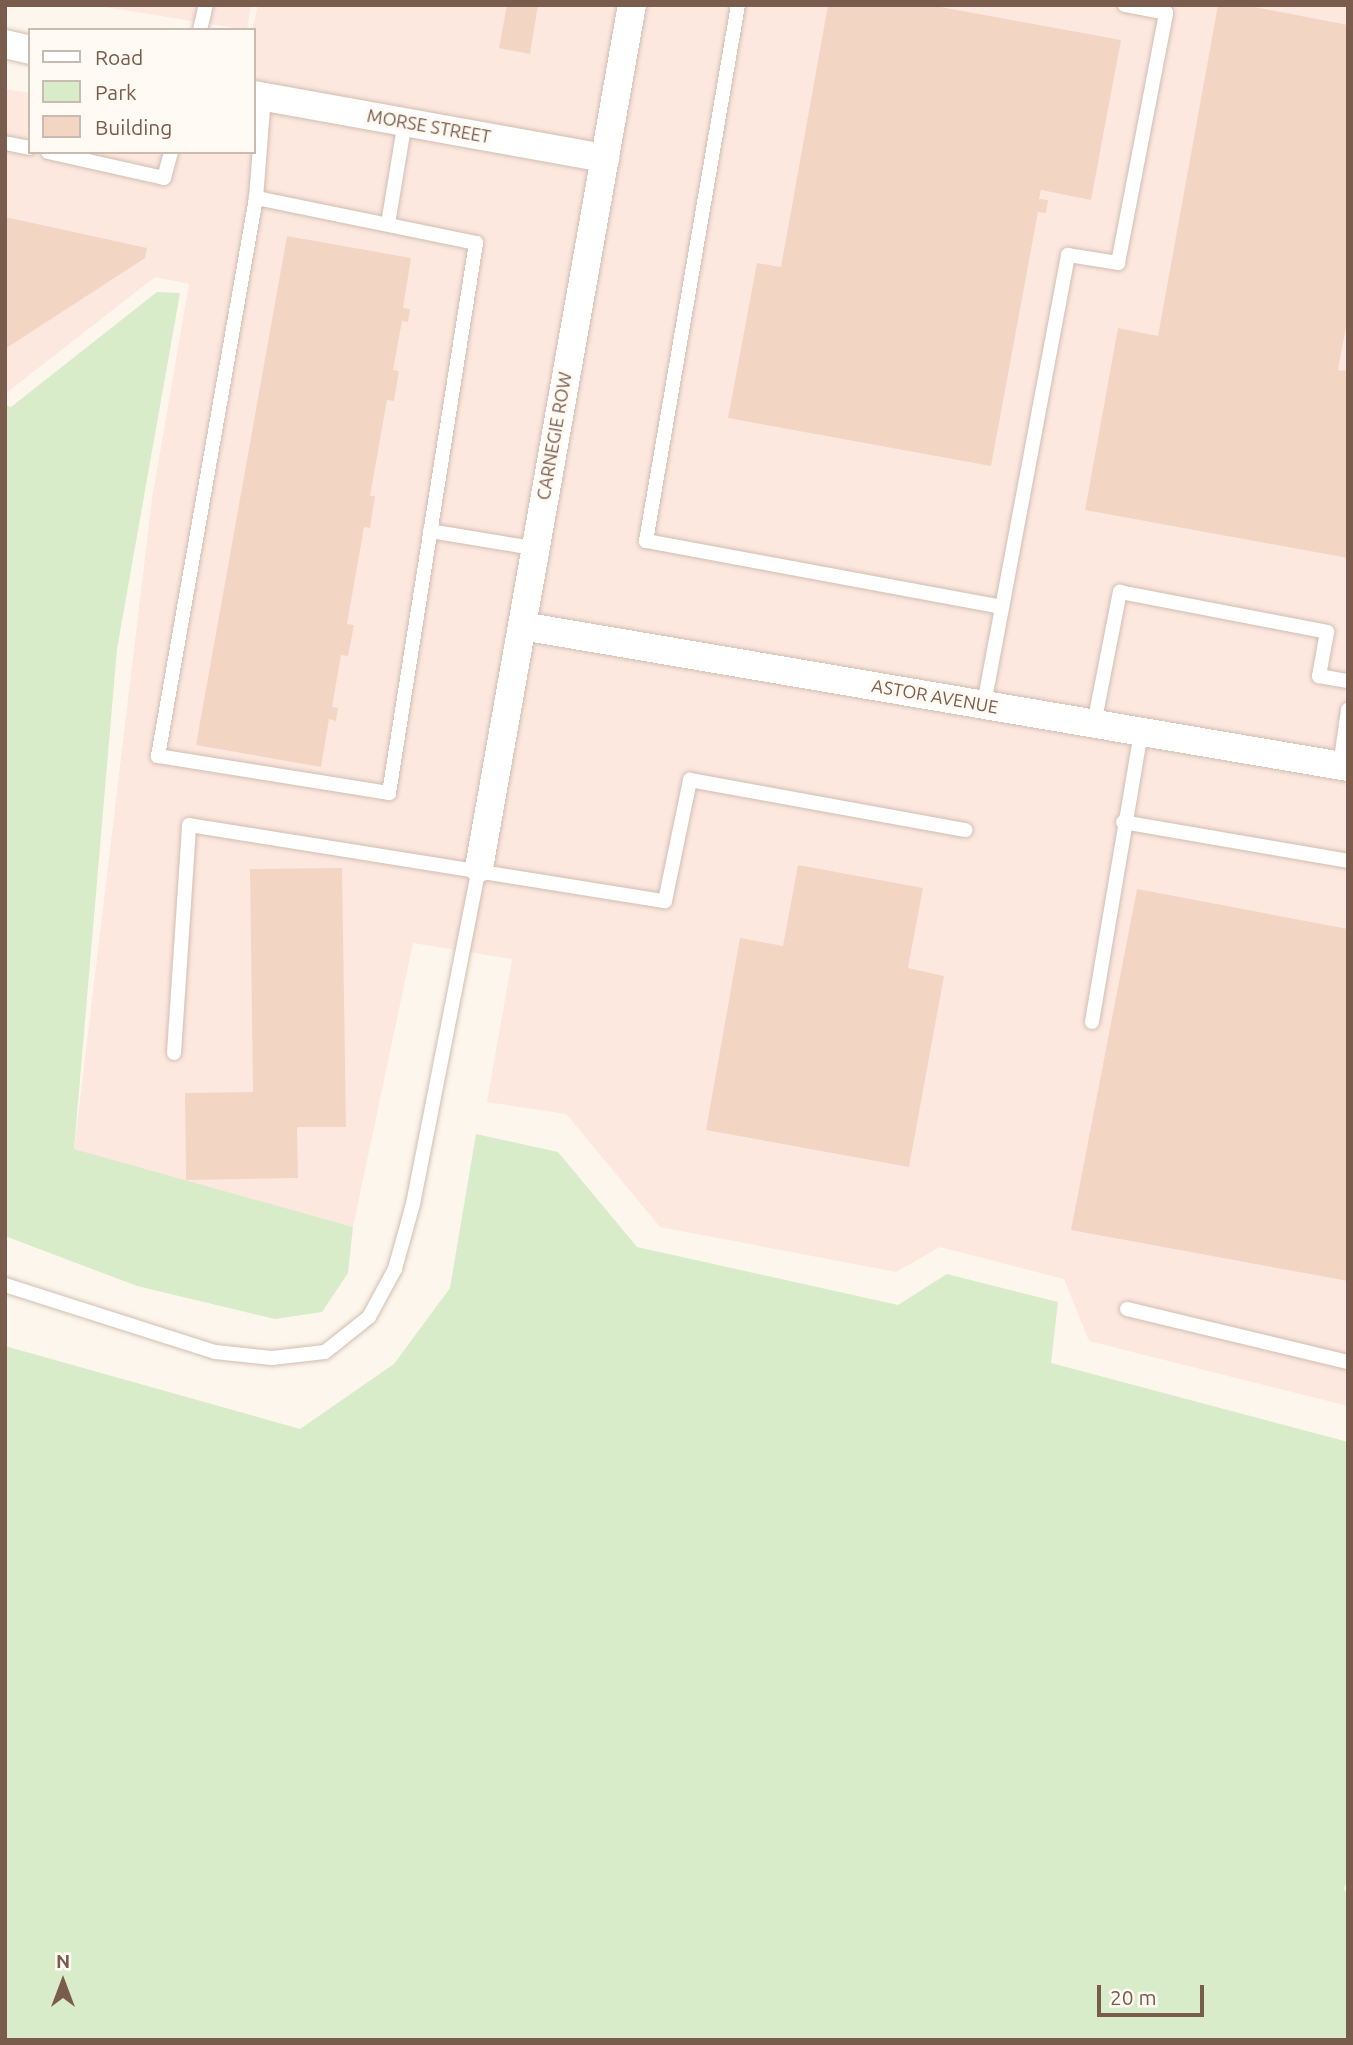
<!DOCTYPE html>
<html>
<head>
<meta charset="utf-8">
<style>
	body { margin:0 }
	#map { position:relative; width:1353px; height:2045px; overflow:hidden; background:#fdf6ec; font-family:Ubuntu,sans-serif }
	div>[style] { position:absolute }
	.commercial>* { inset:0; background:#fde8e0 }
	.green>* { inset:0; background:#d8ecc9 }
	.building>* { inset:0; background:#f3d5c3 }
	.roads { filter:drop-shadow(0 0 2px #d1beb0) drop-shadow(0 0 2px #d1beb0) }
	.service>* { height:14px; margin:-7px; padding:0 7px; transform-origin:7px; border-radius:7px; background:#fff }
	.minor>* { height:28px; margin:-14px; padding:0 14px; transform-origin:14px; border-radius:14px; background:#fff }
	span { translate:-50% -50%; white-space:nowrap; text-align:center; line-height:1.15; -webkit-text-stroke:6px #fffaf3; paint-order:stroke }
	.street-label { font-size:18px; color:#7a5c4d }
	.frame { position:absolute; inset:0; border:7px solid #7a5c4d; pointer-events:none }
	.legend { position:absolute; left:28px; top:28px; width:228px; height:126px; box-sizing:border-box; background:#fffaf3; border:2px solid #cabbb1; margin:0; padding:9px 12px; list-style:none; font-size:21px; color:#7a5c4d }
	.legend li { display:flex; align-items:center; gap:14px; height:35px }
	.legend b { width:35px; border:2px solid #cabbb1 }
	.north { position:absolute; left:28px; top:1947px; width:70px; height:70px; -webkit-text-stroke:5px #fffaf3; paint-order:stroke; rotate:0deg; font-size:19px; font-weight:700; line-height:28px; text-align:center; color:#7a5c4d }
	.north::after { content:''; display:block; margin:auto; width:24px; height:32px; background:#7a5c4d; clip-path:polygon(50% 0,100% 100%,50% 72%,0 100%) }
	.scale { position:absolute; left:1097px; top:1985px; width:107px; height:32px; box-sizing:border-box; border:4px solid #7a5c4d; border-top:0; padding-left:9px; font-size:21px; line-height:24px; white-space:nowrap; color:#7a5c4d; -webkit-text-stroke:5px #fffaf3; paint-order:stroke }
</style>
</head>
<body>
<div id="map">
	<div class="commercial">
		<div style="clip-path:polygon(93px 5px,251px 5px,247px 30px)"></div>
		<div style="clip-path:polygon(258px 5px,1348px 5px,1348px 1406px,1089px 1341px,1064px 1279px,940px 1247px,896px 1272px,660px 1227px,566px 1114px,487px 1102px,512px 959px,413px 943px,353px 1227px,74px 1150px,152px 499px,189px 284px,155px 277px,5px 394px,5px 89px,30px 93px,30px 152px,254px 152px,252px 30px)"></div>
	</div>
	<div class="green">
		<div style="clip-path:polygon(157px 292px,180px 293px,117px 649px,74px 1149px,353px 1227px,348px 1273px,322px 1312px,275px 1319px,137px 1286px,5px 1236px,5px 405px,11px 407px)"></div>
		<div style="clip-path:polygon(476px 1134px,558px 1152px,637px 1247px,898px 1305px,947px 1274px,1058px 1302px,1051px 1363px,1348px 1442px,1348px 1878px,1344px 1888px,1348px 1899px,1348px 2040px,5px 2040px,5px 1346px,300px 1429px,394px 1364px,450px 1288px)"></div>
	</div>
	<div class="building">
		<div style="clip-path:polygon(507px 5px,538px 5px,530px 54px,499px 48px)"></div>
		<div style="clip-path:polygon(828px 5px,930px 5px,1121px 40px,1091px 200px,1041px 190px,1039px 199px,1048px 200px,1046px 213px,1038px 212px,991px 466px,728px 418px,757px 263px,781px 267px)"></div>
		<div style="clip-path:polygon(1218px 5px,1244px 5px,1348px 25px,1348px 316px,1338px 370px,1348px 371px,1348px 558px,1085px 510px,1118px 328px,1158px 336px)"></div>
		<div style="clip-path:polygon(5px 217px,147px 248px,145px 258px,5px 349px)"></div>
		<div style="clip-path:polygon(287px 236px,411px 258px,403px 308px,410px 309px,408px 322px,402px 321px,393px 370px,399px 371px,394px 401px,387px 400px,370px 496px,375px 496px,370px 528px,364px 527px,347px 624px,354px 625px,348px 656px,341px 655px,332px 707px,338px 708px,336px 721px,329px 719px,321px 767px,196px 745px)"></div>
		<div style="clip-path:polygon(798px 865px,923px 888px,908px 968px,944px 976px,909px 1167px,706px 1130px,740px 938px,783px 946px)"></div>
		<div style="clip-path:polygon(342px 868px,346px 1127px,297px 1127px,298px 1178px,186px 1180px,185px 1093px,253px 1092px,250px 869px)"></div>
		<div style="clip-path:polygon(1137px 889px,1348px 929px,1348px 1281px,1071px 1230px)"></div>
	</div>
	<div class="roads">
		<div class="service">
			<div style="left:738px;top:5px;width:544px;rotate:99.74deg"></div>
			<div style="left:646px;top:541px;width:362px;rotate:10.5deg"></div>
			<div style="left:200px;top:30px;width:26px;rotate:-77deg"></div>
			<div style="left:5px;top:143px;width:25px;rotate:11deg"></div>
			<div style="left:48px;top:152px;width:119px;rotate:12.6deg"></div>
			<div style="left:164px;top:178px;width:27px;rotate:-75deg"></div>
			<div style="left:256px;top:198px;width:567px;rotate:99.96deg"></div>
			<div style="left:158px;top:756px;width:234px;rotate:9.1deg"></div>
			<div style="left:389px;top:793px;width:557px;rotate:-81.01deg"></div>
			<div style="left:476px;top:243px;width:225px;rotate:-168.4deg"></div>
			<div style="left:256px;top:198px;width:102px;rotate:-85.5deg"></div>
			<div style="left:388px;top:224px;width:104px;rotate:-80.6deg"></div>
			<div style="left:430px;top:531px;width:104px;rotate:9.4deg"></div>
			<div style="left:984px;top:704px;width:457px;rotate:-79.4deg"></div>
			<div style="left:1068px;top:255px;width:51px;rotate:9.1deg"></div>
			<div style="left:1118px;top:263px;width:255px;rotate:-79.1deg"></div>
			<div style="left:1166px;top:13px;width:42px;rotate:-169deg"></div>
			<div style="left:1094px;top:724px;width:135px;rotate:-78.9deg"></div>
			<div style="left:1120px;top:592px;width:211px;rotate:10.9deg"></div>
			<div style="left:1327px;top:632px;width:45px;rotate:100.3deg"></div>
			<div style="left:1319px;top:676px;width:29px;rotate:10deg"></div>
			<div style="left:1340px;top:766px;width:57px;rotate:-81.9deg"></div>
			<div style="left:1123px;top:822px;width:228px;rotate:9.8deg"></div>
			<div style="left:1092px;top:1022px;width:294px;rotate:-80.4deg"></div>
			<div style="left:174px;top:1053px;width:228px;rotate:-86.2deg"></div>
			<div style="left:189px;top:825px;width:482px;rotate:9.1deg"></div>
			<div style="left:665px;top:901px;width:124px;rotate:-78.3deg"></div>
			<div style="left:690px;top:780px;width:280px;rotate:10.3deg"></div>
			<div style="left:5px;top:1285px;width:220px;rotate:17.7deg"></div>
			<div style="left:215px;top:1352px;width:57px;rotate:6deg"></div>
			<div style="left:272px;top:1358px;width:53px;rotate:-6.5deg"></div>
			<div style="left:325px;top:1352px;width:56px;rotate:-38.5deg"></div>
			<div style="left:369px;top:1317px;width:55px;rotate:-61.6deg"></div>
			<div style="left:395px;top:1269px;width:67px;rotate:-74.5deg"></div>
			<div style="left:413px;top:1204px;width:342px;rotate:-78.9deg"></div>
			<div style="left:1127px;top:1309px;width:227px;rotate:13.5deg"></div>
		</div>
		<div class="minor">
			<div style="left:5px;top:44px;width:26px;rotate:13deg"></div>
			<div style="left:254px;top:95px;width:357px;rotate:10.2deg"></div>
			<div style="left:522px;top:626px;width:838px;rotate:9.69deg"></div>
			<div style="left:479px;top:868px;width:876px;rotate:-79.95deg"></div>
		</div>
	</div>
	<div class="street-label">
		<span style="left:429px;top:126px;rotate:10deg">MORSE STREET</span>
		<span style="left:554px;top:436px;rotate:-80deg">CARNEGIE ROW</span>
		<span style="left:935px;top:696px;rotate:10deg">ASTOR AVENUE</span>
	</div>
	<div class="frame"></div>
	<ul class="legend">
	<li><b style="height:9px;background:#fff"></b>Road</li>
	<li><b style="height:19px;background:#d8ecc9"></b>Park</li>
	<li><b style="height:19px;background:#f3d5c3"></b>Building</li>
	</ul>
	<div class="north">N</div>
	<div class="scale">20 m</div>
</div>
</body>
</html>
